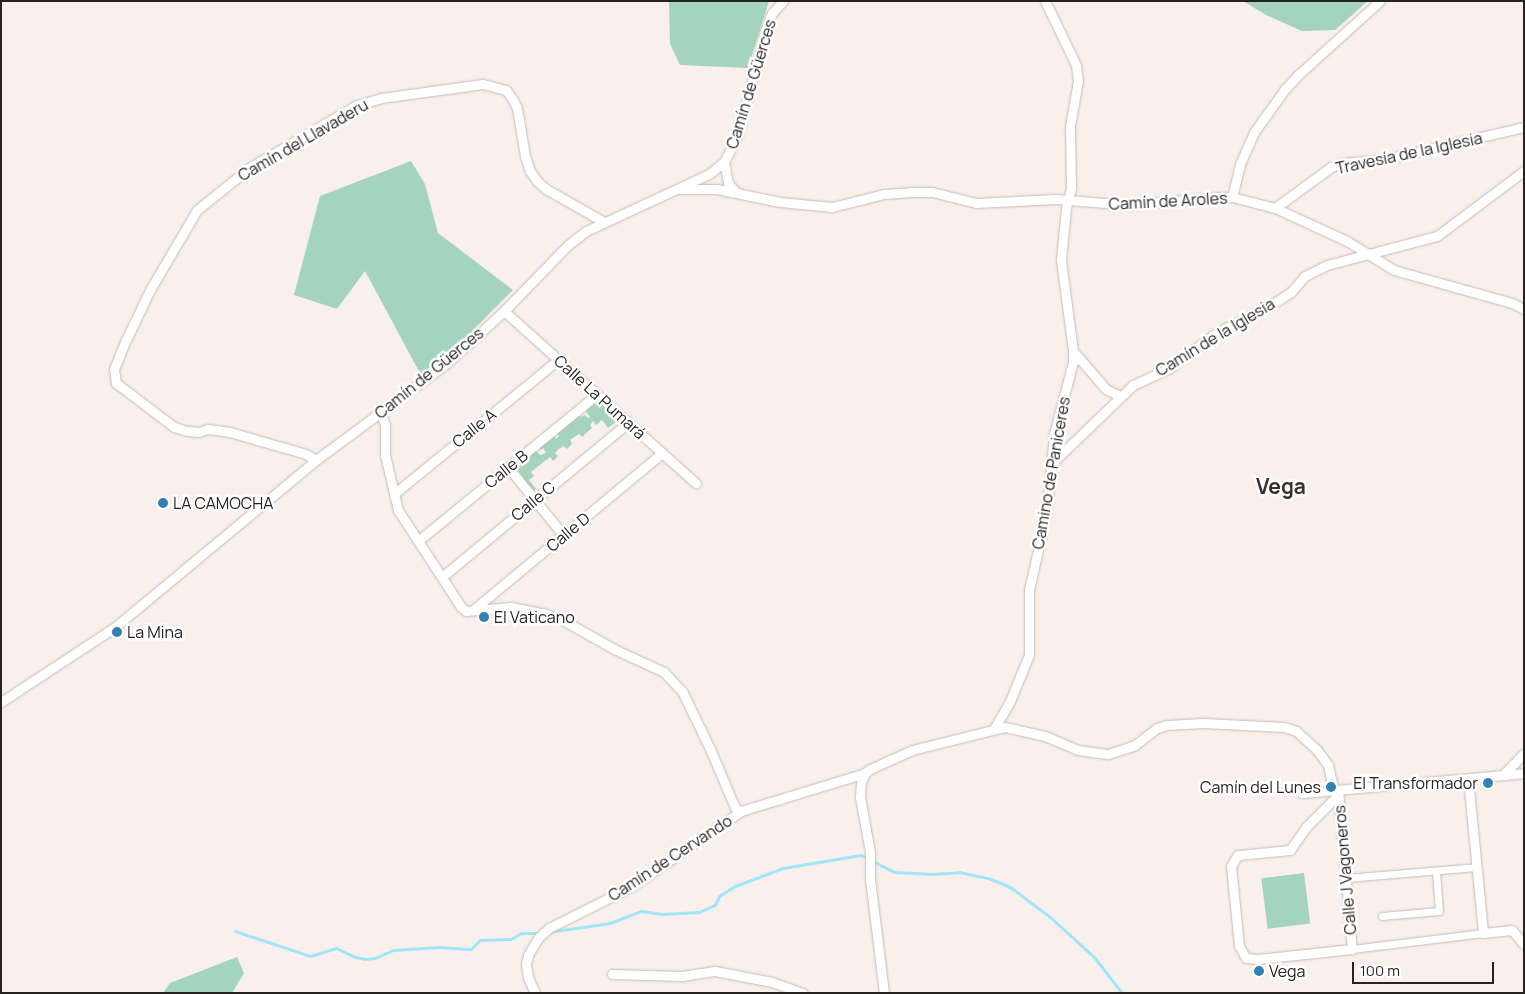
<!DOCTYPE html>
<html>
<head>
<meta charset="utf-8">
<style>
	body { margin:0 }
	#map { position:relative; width:1525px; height:994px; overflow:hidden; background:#f9f0eb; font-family:Manrope,sans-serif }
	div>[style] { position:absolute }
	.green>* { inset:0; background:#a4d4bd; transform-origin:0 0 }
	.stream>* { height:3px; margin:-1.5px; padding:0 1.5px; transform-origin:1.5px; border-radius:1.5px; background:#a1e5fb }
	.roads { filter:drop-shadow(0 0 1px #c4bbb6) drop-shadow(0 0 1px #c4bbb6) }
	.pedestrian>* { height:7px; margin:-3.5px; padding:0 3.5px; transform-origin:3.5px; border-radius:3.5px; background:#fff }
	.minor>* { height:9px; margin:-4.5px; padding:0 4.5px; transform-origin:4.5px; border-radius:4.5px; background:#fff }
	.dots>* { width:14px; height:14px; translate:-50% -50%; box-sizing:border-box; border:2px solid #fff; border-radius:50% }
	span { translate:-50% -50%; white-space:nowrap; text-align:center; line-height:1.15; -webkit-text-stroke:5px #fff; paint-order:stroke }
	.street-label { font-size:16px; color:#262220 }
	.poi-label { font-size:16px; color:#262220 }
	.left { translate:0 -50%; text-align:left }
	.right { translate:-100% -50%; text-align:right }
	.district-label { font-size:21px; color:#38312d; font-weight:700 }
	.frame { position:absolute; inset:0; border:2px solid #262220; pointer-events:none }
	.scale { position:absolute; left:1352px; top:962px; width:142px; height:22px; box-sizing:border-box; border:2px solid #262220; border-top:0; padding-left:6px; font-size:15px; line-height:18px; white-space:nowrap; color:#262220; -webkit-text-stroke:4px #fff; paint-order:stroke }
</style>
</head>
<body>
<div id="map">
	<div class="green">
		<div style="clip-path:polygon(669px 1px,769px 1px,748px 68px,680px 65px,670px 44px)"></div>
		<div style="clip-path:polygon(1243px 1px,1368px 1px,1335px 30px,1302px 31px,1266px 15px)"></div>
		<div style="clip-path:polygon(411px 161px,425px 184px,438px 233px,513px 290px,468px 335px,421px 375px,365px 271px,337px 309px,294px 295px,320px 196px)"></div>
		<div style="clip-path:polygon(599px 398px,621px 418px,608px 428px,602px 420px,596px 425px,593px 421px,590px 425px,592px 428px,582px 437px,579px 434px,570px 440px,572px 444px,567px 449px,564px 446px,559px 449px,555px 453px,558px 456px,553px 461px,550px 457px,531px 472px,534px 476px,529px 480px,536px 489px,533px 491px,515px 467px,522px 462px,524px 465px,527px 463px,530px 460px,528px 457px,535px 450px,540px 455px,544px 454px,546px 452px,543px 448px,541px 450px,539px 447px,553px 435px,556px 439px,559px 436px,556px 433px,579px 414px,581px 417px,585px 415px,588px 418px,590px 417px,584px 409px)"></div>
		<div style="left:1304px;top:873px;width:51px;height:43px;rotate:83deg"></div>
		<div style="clip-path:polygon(237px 957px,244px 973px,232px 993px,163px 993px,170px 983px)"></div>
	</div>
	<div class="stream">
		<div style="left:235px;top:931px;width:79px;rotate:18.4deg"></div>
		<div style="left:310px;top:956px;width:27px;rotate:-17deg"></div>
		<div style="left:336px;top:948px;width:21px;rotate:25deg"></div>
		<div style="left:355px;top:957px;width:10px;rotate:11deg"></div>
		<div style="left:365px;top:959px;width:10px;rotate:-6deg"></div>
		<div style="left:375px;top:958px;width:20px;rotate:-24deg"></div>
		<div style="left:393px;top:950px;width:47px;rotate:-3.7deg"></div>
		<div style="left:440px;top:947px;width:31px;rotate:4deg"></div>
		<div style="left:471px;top:949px;width:13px;rotate:-45deg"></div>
		<div style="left:480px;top:940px;width:31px;rotate:-2deg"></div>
		<div style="left:511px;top:939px;width:12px;rotate:-31deg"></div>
		<div style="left:521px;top:933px;width:18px"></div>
		<div style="left:548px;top:932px;width:63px;rotate:-8.3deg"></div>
		<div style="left:610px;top:923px;width:33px;rotate:-21deg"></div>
		<div style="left:641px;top:911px;width:21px;rotate:8deg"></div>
		<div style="left:662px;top:914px;width:37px;rotate:-3deg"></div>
		<div style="left:699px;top:912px;width:17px;rotate:-24deg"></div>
		<div style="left:715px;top:905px;width:10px;rotate:-66deg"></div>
		<div style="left:719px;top:896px;width:19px;rotate:-32deg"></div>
		<div style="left:735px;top:886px;width:51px;rotate:-20.6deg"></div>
		<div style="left:783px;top:868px;width:79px;rotate:-9.5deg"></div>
		<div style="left:861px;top:855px;width:37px;rotate:27deg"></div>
		<div style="left:894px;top:872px;width:39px;rotate:3deg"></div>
		<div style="left:933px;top:874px;width:26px;rotate:-4deg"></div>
		<div style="left:959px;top:872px;width:33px;rotate:12deg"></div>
		<div style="left:991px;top:879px;width:21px;rotate:23deg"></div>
		<div style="left:1010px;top:887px;width:50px;rotate:36.9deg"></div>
		<div style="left:1050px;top:917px;width:59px;rotate:42.3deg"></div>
		<div style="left:1094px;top:957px;width:46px;rotate:52.1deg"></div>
	</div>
	<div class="roads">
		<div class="pedestrian">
			<div style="left:1346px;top:878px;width:130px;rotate:-4.8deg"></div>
			<div style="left:1382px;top:916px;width:57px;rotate:-5deg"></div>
			<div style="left:1439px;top:911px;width:40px;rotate:-94.3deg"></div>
			<div style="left:1352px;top:949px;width:132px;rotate:-7deg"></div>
		</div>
		<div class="minor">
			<div style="left:724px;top:162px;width:21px;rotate:79deg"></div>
			<div style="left:728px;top:183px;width:12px;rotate:48deg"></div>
			<div style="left:680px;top:189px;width:37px"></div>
			<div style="left:717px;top:189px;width:64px;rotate:11.7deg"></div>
			<div style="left:780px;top:202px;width:52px;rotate:5.5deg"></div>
			<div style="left:832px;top:207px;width:54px;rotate:-14deg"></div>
			<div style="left:884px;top:194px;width:27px;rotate:-4deg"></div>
			<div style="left:911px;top:192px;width:21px"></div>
			<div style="left:932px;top:192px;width:45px;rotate:14deg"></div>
			<div style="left:976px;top:203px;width:80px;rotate:-2.9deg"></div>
			<div style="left:1056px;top:199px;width:74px;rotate:4.6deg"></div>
			<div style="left:1130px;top:205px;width:86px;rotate:-5.3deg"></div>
			<div style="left:1216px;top:197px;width:16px"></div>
			<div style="left:1232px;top:197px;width:44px;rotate:14.3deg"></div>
			<div style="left:1275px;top:208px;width:79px;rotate:24.6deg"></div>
			<div style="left:1347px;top:241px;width:55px;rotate:31.7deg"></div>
			<div style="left:1394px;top:270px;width:123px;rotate:15.6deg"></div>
			<div style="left:1512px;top:303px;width:13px;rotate:27deg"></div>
			<div style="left:1232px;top:197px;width:34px;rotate:-76deg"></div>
			<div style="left:1240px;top:164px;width:36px;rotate:-66deg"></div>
			<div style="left:1255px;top:131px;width:52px;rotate:-54.5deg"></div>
			<div style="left:1285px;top:89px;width:19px;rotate:-47deg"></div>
			<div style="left:1298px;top:75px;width:110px;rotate:-42.1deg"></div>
			<div style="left:1275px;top:208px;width:69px;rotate:-36.2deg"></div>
			<div style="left:1331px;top:167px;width:12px;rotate:-20deg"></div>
			<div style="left:1342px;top:163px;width:43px;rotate:-5.3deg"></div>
			<div style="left:1385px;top:159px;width:143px;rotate:-13deg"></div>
			<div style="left:504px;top:311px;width:258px;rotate:41.9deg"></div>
			<div style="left:1073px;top:351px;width:50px;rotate:49deg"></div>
			<div style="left:1106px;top:389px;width:16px;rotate:27deg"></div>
			<div style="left:381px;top:413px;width:13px;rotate:72deg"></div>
			<div style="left:385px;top:425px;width:30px;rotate:90deg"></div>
			<div style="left:385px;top:455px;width:57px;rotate:76.7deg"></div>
			<div style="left:398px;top:510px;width:116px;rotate:57deg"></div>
			<div style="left:461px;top:607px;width:6px;rotate:39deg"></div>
			<div style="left:466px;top:611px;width:45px;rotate:-5.1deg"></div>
			<div style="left:511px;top:607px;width:33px;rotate:11deg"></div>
			<div style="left:543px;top:613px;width:17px;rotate:17deg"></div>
			<div style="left:559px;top:618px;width:63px;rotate:29.4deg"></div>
			<div style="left:614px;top:649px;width:55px;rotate:24.7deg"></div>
			<div style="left:664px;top:672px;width:26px;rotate:47deg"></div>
			<div style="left:682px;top:691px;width:67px;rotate:64.2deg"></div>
			<div style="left:711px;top:751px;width:56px;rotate:67.1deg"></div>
			<div style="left:733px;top:803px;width:7px;rotate:63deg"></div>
			<div style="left:736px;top:809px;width:5px;rotate:22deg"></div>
			<div style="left:316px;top:460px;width:12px;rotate:-149deg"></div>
			<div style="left:306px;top:454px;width:79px;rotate:-163.9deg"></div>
			<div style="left:230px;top:432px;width:22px;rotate:-172deg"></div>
			<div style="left:208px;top:429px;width:9px;rotate:162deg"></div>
			<div style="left:199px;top:432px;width:12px;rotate:-175deg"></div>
			<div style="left:187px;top:431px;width:14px;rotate:-163deg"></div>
			<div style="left:174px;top:427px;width:73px;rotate:-142.8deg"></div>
			<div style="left:116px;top:383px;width:14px;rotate:-98deg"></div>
			<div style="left:114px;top:369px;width:31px;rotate:-68deg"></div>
			<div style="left:126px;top:340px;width:55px;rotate:-64.4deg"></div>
			<div style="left:150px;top:290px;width:93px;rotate:-59.6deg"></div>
			<div style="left:197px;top:210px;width:67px;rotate:-38.9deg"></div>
			<div style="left:249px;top:168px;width:125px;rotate:-30.3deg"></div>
			<div style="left:357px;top:105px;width:25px;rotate:-16deg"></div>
			<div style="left:381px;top:98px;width:103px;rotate:-7.8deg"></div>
			<div style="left:483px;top:84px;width:24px;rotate:15deg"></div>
			<div style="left:506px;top:90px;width:12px;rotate:55deg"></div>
			<div style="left:513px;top:100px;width:9px;rotate:63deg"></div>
			<div style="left:517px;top:108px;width:49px;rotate:80.5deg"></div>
			<div style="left:525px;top:156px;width:16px;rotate:72deg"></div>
			<div style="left:530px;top:171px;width:12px;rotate:55deg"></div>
			<div style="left:537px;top:181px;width:12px;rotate:42deg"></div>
			<div style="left:546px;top:189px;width:67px;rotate:29.6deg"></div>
			<div style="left:1053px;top:462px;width:111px;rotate:-43.9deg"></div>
			<div style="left:1133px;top:385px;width:41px;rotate:-24.7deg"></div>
			<div style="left:1170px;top:368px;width:58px;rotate:-37.3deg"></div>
			<div style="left:1216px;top:333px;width:62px;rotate:-27deg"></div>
			<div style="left:1271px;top:305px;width:24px;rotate:-33deg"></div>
			<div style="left:1291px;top:292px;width:21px;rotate:-49deg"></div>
			<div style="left:1305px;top:276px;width:25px;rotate:-27deg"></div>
			<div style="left:1327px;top:265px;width:114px;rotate:-14.8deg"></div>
			<div style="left:1437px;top:236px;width:109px;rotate:-36.8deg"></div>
			<div style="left:508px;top:467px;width:89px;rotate:50.9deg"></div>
			<div style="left:394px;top:494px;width:207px;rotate:-39.3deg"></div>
			<div style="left:418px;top:541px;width:226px;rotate:-39.3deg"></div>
			<div style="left:442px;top:577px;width:238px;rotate:-39.7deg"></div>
			<div style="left:473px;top:610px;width:246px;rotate:-39.7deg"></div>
			<div style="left:1px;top:702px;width:136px;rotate:-33.3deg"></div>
			<div style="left:115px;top:627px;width:261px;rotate:-39.7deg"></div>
			<div style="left:316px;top:460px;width:163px;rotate:-36.5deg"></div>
			<div style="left:447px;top:363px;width:77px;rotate:-42.4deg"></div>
			<div style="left:504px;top:311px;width:92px;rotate:-45.9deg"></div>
			<div style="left:568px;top:245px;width:23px;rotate:-38deg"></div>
			<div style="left:586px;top:231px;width:136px;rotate:-24.9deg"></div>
			<div style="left:709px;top:174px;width:19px;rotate:-39deg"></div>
			<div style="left:724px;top:162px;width:31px;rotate:-63deg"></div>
			<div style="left:738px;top:134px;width:106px;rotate:-75.3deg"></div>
			<div style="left:765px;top:31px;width:19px;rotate:-69deg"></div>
			<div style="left:772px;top:13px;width:16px;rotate:-47deg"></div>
			<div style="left:994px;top:729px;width:32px;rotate:-60deg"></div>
			<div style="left:1010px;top:701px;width:50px;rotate:-67.6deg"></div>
			<div style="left:1029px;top:655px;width:65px;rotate:-90deg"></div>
			<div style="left:1029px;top:590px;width:82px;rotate:-77.3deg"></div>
			<div style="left:1047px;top:510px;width:76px;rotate:-84.7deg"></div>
			<div style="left:1054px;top:434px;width:74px;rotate:-75.2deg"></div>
			<div style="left:1073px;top:362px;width:11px;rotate:-90deg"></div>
			<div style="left:1073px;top:351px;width:92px;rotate:-97.5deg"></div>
			<div style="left:1061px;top:260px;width:52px;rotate:-84.5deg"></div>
			<div style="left:1066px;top:208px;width:21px;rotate:-76deg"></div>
			<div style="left:1071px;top:188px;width:62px;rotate:-90.9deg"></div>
			<div style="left:1070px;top:126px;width:46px;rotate:-79.9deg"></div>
			<div style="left:1078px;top:81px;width:16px;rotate:-97deg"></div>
			<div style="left:1076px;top:65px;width:71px;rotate:-115.8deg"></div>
			<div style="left:1503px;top:775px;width:30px;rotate:-46deg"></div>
			<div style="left:1468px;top:779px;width:155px;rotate:84.4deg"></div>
			<div style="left:1483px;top:933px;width:29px;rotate:-6deg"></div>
			<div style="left:1512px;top:930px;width:19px;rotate:51deg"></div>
			<div style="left:1338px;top:790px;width:160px;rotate:85deg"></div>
			<div style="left:1352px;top:949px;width:95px;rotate:173.9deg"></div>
			<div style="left:1258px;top:959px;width:12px;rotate:-175deg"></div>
			<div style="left:1246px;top:958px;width:14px;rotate:-120deg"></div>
			<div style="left:1239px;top:946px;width:80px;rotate:-95.7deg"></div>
			<div style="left:1231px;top:866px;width:13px;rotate:-58deg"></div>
			<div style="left:1238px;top:855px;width:52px;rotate:-5.5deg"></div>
			<div style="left:1290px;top:850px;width:28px;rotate:-55deg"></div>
			<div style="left:1306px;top:827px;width:45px;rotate:-45deg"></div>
			<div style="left:1302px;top:793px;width:223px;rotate:-5.1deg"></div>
			<div style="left:612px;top:974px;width:70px;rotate:1.6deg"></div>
			<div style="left:682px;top:976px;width:33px;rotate:-9deg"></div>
			<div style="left:715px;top:971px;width:58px;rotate:10.9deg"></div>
			<div style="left:772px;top:982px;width:33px;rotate:20deg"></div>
			<div style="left:535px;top:993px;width:17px;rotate:-114deg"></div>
			<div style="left:528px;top:977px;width:13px;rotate:-99deg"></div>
			<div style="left:526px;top:964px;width:9px;rotate:-77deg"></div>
			<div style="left:528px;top:955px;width:21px;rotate:-59deg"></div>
			<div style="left:539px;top:937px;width:13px;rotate:-42deg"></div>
			<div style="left:549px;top:928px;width:92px;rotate:-26.6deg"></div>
			<div style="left:631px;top:887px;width:134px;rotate:-34.6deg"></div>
			<div style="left:741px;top:811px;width:130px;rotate:-17deg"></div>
			<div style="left:884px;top:993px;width:115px;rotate:-97deg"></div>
			<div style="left:870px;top:879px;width:27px;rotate:-90deg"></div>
			<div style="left:870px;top:852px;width:56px;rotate:-100.3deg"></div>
			<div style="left:860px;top:797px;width:15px;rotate:-86deg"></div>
			<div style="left:861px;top:782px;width:10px;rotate:-66deg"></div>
			<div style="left:865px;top:773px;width:6px;rotate:-39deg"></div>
			<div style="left:870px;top:769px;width:46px;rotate:-24.3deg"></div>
			<div style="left:912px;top:750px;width:96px;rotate:-13.9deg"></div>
			<div style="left:1005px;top:727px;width:41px;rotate:12.7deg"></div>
			<div style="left:1045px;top:736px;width:36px;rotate:23deg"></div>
			<div style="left:1078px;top:750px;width:30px;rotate:8deg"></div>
			<div style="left:1108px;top:754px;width:28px;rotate:-18deg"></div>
			<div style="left:1135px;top:745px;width:28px;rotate:-38deg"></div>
			<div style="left:1157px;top:728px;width:10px;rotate:-17deg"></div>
			<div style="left:1167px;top:725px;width:36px;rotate:-3deg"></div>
			<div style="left:1203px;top:723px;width:81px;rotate:2.8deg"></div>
			<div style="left:1284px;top:727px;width:13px;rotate:18deg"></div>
			<div style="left:1296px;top:731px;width:28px;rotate:42deg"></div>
			<div style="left:1317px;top:750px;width:19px;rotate:54deg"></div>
			<div style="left:1328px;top:765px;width:27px;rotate:77deg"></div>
		</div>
	</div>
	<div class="dots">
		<div style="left:163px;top:503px;background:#3380b3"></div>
		<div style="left:484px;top:617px;background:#3380b3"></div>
		<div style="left:117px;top:632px;background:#3380b3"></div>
		<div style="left:1488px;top:783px;background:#3380b3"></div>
		<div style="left:1331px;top:787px;background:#3380b3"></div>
		<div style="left:1259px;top:971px;background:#3380b3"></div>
	</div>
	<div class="street-label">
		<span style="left:751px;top:84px;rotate:-73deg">Camín de Güerces</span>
		<span style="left:303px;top:140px;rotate:-30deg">Camín del Llavaderu</span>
		<span style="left:1409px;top:153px;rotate:-12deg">Travesía de la Iglesia</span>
		<span style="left:1168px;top:201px;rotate:-3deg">Camín de Aroles</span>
		<span style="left:1215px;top:337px;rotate:-31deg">Camín de la Iglesia</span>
		<span style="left:429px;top:373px;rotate:-39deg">Camín de Güerces</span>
		<span style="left:600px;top:397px;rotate:42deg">Calle La Pumará</span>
		<span style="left:474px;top:428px;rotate:-39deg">Calle A</span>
		<span style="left:506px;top:469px;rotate:-39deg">Calle B</span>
		<span style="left:1051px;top:473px;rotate:-80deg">Camino de Paniceres</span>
		<span style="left:533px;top:501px;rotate:-40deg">Calle C</span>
		<span style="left:568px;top:532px;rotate:-40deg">Calle D</span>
		<span style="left:670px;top:858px;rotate:-33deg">Camín de Cervando</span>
		<span style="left:1345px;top:870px;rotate:-95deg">Calle J Vagoneros</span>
	</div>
	<div class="poi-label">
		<span class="left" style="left:173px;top:503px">LA CAMOCHA</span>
		<span class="left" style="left:494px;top:617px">El Vaticano</span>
		<span class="left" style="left:127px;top:632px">La Mina</span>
		<span class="right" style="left:1478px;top:783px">El Transformador</span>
		<span class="right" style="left:1321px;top:787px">Camín del Lunes</span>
		<span class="left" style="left:1269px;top:971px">Vega</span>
	</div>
	<div class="district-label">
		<span style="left:1281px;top:486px">Vega</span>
	</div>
	<div class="frame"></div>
	<div class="scale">100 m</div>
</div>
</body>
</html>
